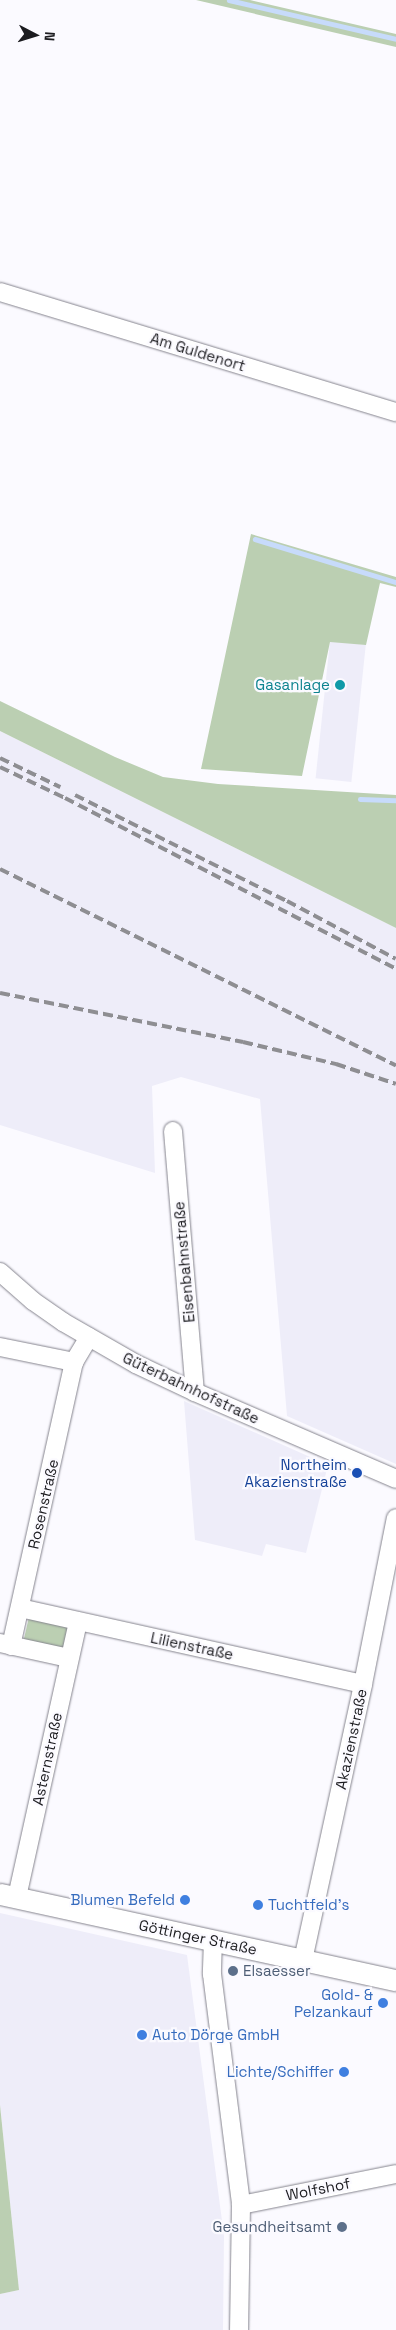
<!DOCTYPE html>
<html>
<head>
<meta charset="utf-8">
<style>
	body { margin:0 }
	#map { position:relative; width:396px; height:2330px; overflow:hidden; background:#fbfaff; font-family:"Space Grotesk",sans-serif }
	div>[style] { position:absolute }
	.built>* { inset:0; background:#eeedf9; transform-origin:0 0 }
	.green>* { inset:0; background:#bbcfb2; transform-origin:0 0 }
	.stream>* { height:4.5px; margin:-2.25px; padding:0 2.25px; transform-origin:2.25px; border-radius:2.25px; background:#c7dbfb }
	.roads { filter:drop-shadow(0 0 1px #85848e) drop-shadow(0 0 1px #85848e) }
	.minor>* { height:18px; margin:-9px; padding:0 9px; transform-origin:9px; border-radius:9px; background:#fff }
	.major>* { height:21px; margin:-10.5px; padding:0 10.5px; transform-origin:10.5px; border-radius:10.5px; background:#fff }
	.rail>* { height:4px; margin-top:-2px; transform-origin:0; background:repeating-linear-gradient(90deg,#8e8e92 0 10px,transparent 0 15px) }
	.dots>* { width:14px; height:14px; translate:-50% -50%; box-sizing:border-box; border:2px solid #fbfaff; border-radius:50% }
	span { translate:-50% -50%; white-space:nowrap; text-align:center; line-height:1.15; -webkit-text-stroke:4.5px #fbfaff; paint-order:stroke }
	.street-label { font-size:15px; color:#1b1b1f }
	.culture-label { font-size:15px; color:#0d838f }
	.right { translate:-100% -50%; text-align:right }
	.transit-label { font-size:15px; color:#164399 }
	.shop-label { font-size:15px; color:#366cbe }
	.left { translate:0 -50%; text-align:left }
	.service-label { font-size:15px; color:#4e5e75 }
	.north { position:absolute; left:10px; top:10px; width:50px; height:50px; -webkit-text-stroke:4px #fbfaff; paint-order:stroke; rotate:95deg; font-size:14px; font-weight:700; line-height:20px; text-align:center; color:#1b1b1f }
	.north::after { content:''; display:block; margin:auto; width:18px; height:22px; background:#1b1b1f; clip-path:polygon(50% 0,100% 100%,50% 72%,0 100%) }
</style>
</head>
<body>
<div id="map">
	<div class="built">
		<div style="left:330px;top:641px;width:36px;height:138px;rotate:6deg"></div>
		<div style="clip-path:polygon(0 731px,396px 928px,396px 1464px,287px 1416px,260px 1099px,181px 1077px,152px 1086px,155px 1173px,0 1125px)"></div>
		<div style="clip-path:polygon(184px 1401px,328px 1465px,306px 1553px,266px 1544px,262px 1556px,195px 1540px)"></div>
		<div style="clip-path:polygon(0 1913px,187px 1955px,224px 2236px,223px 2330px,0 2330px,0 2294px,19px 2290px,0 2105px)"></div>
	</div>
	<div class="green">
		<div style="clip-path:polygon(196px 0,250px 0,396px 34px,396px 47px)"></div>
		<div style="clip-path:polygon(251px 534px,396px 577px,396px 587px,380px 583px,366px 645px,330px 642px,302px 776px,201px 769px)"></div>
		<div style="clip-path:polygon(0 701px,115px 757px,163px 777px,218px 784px,396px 795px,396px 928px,0 731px)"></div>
		<div style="left:29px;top:1617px;width:40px;height:23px;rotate:13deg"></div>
		<div style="clip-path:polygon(0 2105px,19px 2290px,0 2294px)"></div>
	</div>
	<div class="stream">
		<div style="left:229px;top:0;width:171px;rotate:13.1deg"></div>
		<div style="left:255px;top:539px;width:147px;rotate:17deg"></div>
		<div style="left:360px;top:799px;width:36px;rotate:2deg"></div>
	</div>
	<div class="roads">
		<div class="minor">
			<div style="left:0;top:292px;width:414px;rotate:16.9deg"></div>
			<div style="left:173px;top:1131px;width:262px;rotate:85.2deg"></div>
			<div style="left:0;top:1272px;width:44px;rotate:41.3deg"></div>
			<div style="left:33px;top:1301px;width:37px;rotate:35deg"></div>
			<div style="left:63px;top:1322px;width:84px;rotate:29.9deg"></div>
			<div style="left:136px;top:1364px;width:65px;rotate:25.4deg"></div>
			<div style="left:195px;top:1392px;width:219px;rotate:23.4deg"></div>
			<div style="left:0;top:1347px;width:76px;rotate:11.5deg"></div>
			<div style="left:74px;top:1362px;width:29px;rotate:-59deg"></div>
			<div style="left:20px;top:1608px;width:351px;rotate:12.5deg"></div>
			<div style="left:0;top:1643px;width:71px;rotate:12.3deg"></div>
			<div style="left:11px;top:1646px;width:291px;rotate:-77.5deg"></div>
			<div style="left:17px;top:1897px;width:282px;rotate:-77.5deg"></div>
			<div style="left:213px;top:1940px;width:34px;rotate:92deg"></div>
			<div style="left:212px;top:1974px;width:233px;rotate:82.8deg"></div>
			<div style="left:241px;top:2205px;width:125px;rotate:90.9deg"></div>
			<div style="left:303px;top:1960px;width:282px;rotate:-77.7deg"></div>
			<div style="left:363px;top:1684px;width:169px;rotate:-78.8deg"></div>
			<div style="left:241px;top:2205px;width:158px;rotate:-11.3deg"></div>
		</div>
		<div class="major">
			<div style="left:0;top:1894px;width:405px;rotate:12.3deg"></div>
		</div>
	</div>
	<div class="rail">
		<div style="left:0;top:758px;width:67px;rotate:25.8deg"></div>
		<div style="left:0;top:767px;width:72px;rotate:25.5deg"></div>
		<div style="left:65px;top:798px;width:373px;rotate:27.3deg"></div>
		<div style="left:75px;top:795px;width:237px;rotate:26.6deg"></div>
		<div style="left:287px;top:901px;width:123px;rotate:28deg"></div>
		<div style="left:0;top:869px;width:442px;rotate:26.4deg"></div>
		<div style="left:0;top:993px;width:248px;rotate:11.4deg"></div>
		<div style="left:243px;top:1042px;width:96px;rotate:13.3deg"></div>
		<div style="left:336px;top:1064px;width:63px;rotate:18.4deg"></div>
	</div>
	<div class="dots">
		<div style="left:340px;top:685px;background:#0f9aa8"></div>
		<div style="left:357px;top:1473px;background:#1a4fb4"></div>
		<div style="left:185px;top:1900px;background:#3f7fe0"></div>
		<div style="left:258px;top:1905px;background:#3f7fe0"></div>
		<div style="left:233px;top:1971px;background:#5c6f8a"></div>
		<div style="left:383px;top:2003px;background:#3f7fe0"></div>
		<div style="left:142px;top:2035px;background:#3f7fe0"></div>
		<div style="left:344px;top:2072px;background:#3f7fe0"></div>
		<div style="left:342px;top:2227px;background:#5c6f8a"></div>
	</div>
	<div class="street-label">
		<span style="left:198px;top:352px;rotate:17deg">Am Guldenort</span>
		<span style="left:184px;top:1262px;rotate:-95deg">Eisenbahnstraße</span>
		<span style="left:191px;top:1388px;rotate:25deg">Güterbahnhofstraße</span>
		<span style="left:43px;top:1504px;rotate:-77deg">Rosenstraße</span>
		<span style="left:192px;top:1646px;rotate:12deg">Lilienstraße</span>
		<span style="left:351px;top:1739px;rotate:-78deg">Akazienstraße</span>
		<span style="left:47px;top:1759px;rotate:-78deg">Asternstraße</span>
		<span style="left:198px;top:1937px;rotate:12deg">Göttinger Straße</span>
		<span style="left:318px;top:2189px;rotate:-11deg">Wolfshof</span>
	</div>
	<div class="culture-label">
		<span class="right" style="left:330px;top:685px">Gasanlage</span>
	</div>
	<div class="transit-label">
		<span class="right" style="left:347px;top:1473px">Northeim<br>Akazienstraße</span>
	</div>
	<div class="shop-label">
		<span class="right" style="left:175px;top:1900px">Blumen Befeld</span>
		<span class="left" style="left:268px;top:1905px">Tuchtfeld's</span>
		<span class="right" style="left:373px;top:2003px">Gold- &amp;<br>Pelzankauf</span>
		<span class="left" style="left:152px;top:2035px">Auto Dörge GmbH</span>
		<span class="right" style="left:334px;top:2072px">Lichte/Schiffer</span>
	</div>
	<div class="service-label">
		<span class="left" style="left:243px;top:1971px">Elsaesser</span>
		<span class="right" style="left:332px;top:2227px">Gesundheitsamt</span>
	</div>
	<div class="north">N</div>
</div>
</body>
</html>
